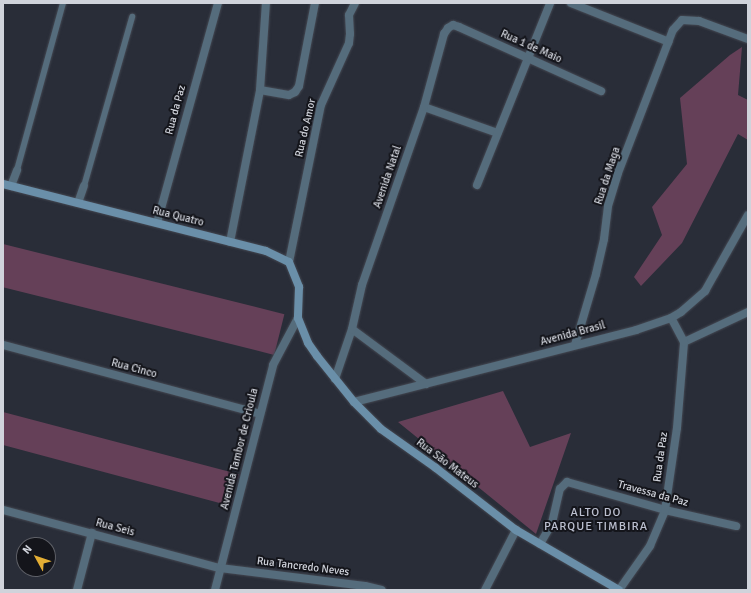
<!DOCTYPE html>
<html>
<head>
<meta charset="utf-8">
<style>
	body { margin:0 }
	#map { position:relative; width:751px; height:593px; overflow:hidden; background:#292d38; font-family:Signika,sans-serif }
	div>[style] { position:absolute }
	.green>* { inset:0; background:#654058; transform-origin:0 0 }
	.roads { filter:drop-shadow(0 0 1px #444852) drop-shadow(0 0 1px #444852) }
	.service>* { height:6px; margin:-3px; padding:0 3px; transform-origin:3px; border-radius:3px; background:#556c7c }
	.minor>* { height:8px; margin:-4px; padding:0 4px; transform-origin:4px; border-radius:4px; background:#556c7c }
	.tertiary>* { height:8px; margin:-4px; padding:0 4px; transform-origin:4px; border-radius:4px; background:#556c7c }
	.secondary>* { height:8px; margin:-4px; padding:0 4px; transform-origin:4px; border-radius:4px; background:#6a8fa9 }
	span { translate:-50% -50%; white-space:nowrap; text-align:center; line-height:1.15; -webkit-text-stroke:4px #14151b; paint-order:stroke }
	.street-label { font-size:11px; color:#d0d3db }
	.neighbourhood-label { font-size:12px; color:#bcc0d0; letter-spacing:1px }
	.frame { position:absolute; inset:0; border:4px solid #d0d3db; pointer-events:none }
	.north { position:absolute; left:16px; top:537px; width:40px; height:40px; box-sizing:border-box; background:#14151b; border:1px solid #5f6168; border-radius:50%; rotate:310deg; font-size:11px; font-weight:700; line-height:16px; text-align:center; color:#d0d3db }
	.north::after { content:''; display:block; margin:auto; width:14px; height:18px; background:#e3ae34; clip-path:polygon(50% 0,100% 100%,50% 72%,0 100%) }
</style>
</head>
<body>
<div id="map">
	<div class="green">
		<div style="clip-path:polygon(742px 47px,738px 95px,748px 100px,748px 140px,738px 134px,682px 243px,641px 286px,634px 277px,662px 235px,652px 207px,687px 164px,680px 98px,730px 55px)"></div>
		<div style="left:3px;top:244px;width:290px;height:42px;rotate:14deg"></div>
		<div style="clip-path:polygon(503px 391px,530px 447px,571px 433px,536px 534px,398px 422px)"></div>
		<div style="clip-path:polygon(3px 412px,238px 474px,239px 474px,227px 505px,3px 445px)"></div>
	</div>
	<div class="roads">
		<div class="service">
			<div style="left:17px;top:170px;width:173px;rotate:-74.6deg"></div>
			<div style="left:84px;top:186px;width:176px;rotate:-74.1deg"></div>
		</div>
		<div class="minor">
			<div style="left:571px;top:3px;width:105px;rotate:21.7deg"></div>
			<div style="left:260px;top:90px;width:29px;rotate:10deg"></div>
			<div style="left:289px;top:95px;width:7px;rotate:-27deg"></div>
			<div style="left:295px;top:92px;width:7px;rotate:-56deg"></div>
			<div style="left:299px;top:86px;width:85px;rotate:-79.1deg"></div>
			<div style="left:424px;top:107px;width:78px;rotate:19.4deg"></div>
			<div style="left:477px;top:185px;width:196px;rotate:-68.1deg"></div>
			<div style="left:11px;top:186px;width:17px;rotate:-69deg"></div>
			<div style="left:78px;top:203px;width:18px;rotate:-71deg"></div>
			<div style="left:157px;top:223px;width:228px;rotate:-74.5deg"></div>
			<div style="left:230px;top:242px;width:155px;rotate:-78.8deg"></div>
			<div style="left:260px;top:90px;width:87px;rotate:-86.1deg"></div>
			<div style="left:289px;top:262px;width:160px;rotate:-78.5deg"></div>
			<div style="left:321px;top:105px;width:68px;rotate:-65.7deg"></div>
			<div style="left:349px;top:43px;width:9px;rotate:-84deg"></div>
			<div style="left:350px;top:34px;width:19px;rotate:-93deg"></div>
			<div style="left:349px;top:15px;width:13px;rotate:-63deg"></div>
			<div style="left:684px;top:342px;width:71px;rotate:-25.1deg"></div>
			<div style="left:3px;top:345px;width:266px;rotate:15deg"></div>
			<div style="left:575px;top:345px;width:74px;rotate:-73.5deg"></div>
			<div style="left:596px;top:274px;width:36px;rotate:-77deg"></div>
			<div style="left:604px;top:239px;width:33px;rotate:-83deg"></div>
			<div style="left:608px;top:206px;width:34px;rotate:-73deg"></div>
			<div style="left:618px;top:173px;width:153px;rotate:-69deg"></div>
			<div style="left:673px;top:30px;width:13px;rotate:-48deg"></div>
			<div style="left:682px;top:20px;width:17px;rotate:3deg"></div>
			<div style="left:699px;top:21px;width:52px;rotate:20.2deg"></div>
			<div style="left:335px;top:379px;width:53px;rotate:-71.2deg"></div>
			<div style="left:426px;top:384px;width:92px;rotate:-143.4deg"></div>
			<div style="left:352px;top:329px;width:45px;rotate:-77.2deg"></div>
			<div style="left:362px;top:285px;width:188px;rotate:-70.8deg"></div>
			<div style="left:424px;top:107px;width:76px;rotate:-74.7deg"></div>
			<div style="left:444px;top:34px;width:7px;rotate:-56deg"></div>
			<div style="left:448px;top:28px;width:6px;rotate:-31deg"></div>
			<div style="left:453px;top:25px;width:6px;rotate:18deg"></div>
			<div style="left:459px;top:27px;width:156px;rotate:24.3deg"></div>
			<div style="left:540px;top:544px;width:24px;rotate:-60deg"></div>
			<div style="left:552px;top:523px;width:35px;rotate:-77deg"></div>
			<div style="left:560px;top:489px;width:10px;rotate:-45deg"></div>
			<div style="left:567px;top:482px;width:102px;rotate:15.9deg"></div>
			<div style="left:665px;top:510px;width:73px;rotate:12.7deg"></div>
			<div style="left:77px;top:590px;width:59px;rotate:-75.3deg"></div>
			<div style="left:215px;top:590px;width:232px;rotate:-75.5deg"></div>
			<div style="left:273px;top:365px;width:53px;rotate:-62deg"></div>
			<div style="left:485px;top:590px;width:68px;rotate:-62.7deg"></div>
			<div style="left:619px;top:590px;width:54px;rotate:-54.8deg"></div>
			<div style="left:650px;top:546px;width:39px;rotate:-67deg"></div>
			<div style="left:665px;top:510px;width:83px;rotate:-81.7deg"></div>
			<div style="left:677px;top:428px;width:86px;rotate:-85.3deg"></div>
			<div style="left:684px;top:342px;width:27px;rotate:-118deg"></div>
		</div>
		<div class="tertiary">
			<div style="left:354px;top:402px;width:291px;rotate:-14.3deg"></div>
			<div style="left:636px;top:330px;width:37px;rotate:-19deg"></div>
			<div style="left:671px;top:318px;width:12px;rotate:-31deg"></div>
			<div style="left:681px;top:312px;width:32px;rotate:-41deg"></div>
			<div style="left:705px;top:291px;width:87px;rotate:-60.5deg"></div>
			<div style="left:3px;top:510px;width:225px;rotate:15deg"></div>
			<div style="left:220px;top:568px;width:146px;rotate:7.1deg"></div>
			<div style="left:365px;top:586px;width:17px;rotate:13deg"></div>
		</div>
		<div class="secondary">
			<div style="left:3px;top:184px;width:271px;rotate:14.3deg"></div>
			<div style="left:266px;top:251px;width:25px;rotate:26deg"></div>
			<div style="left:289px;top:262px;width:27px;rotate:68deg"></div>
			<div style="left:299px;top:287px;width:31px;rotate:92deg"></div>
			<div style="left:298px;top:318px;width:27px;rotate:68deg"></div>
			<div style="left:308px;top:343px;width:16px;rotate:55deg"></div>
			<div style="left:317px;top:356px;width:59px;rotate:51.2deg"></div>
			<div style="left:354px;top:402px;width:38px;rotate:45deg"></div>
			<div style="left:381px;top:429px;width:67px;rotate:35.3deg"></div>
			<div style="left:436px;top:468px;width:101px;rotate:37.8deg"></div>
			<div style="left:516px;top:530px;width:119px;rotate:30.2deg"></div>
		</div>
	</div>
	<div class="street-label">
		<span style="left:531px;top:47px;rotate:24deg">Rua 1 de Maio</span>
		<span style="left:176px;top:110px;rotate:-75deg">Rua da Paz</span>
		<span style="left:306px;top:128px;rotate:-77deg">Rua do Amor</span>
		<span style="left:608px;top:176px;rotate:-72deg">Rua da Maga</span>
		<span style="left:388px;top:177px;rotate:-71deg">Avenida Natal</span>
		<span style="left:178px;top:217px;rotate:14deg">Rua Quatro</span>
		<span style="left:573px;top:334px;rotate:-15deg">Avenida Brasil</span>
		<span style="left:134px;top:369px;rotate:15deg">Rua Cinco</span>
		<span style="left:240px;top:449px;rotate:-76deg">Avenida Tambor de Crioula</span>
		<span style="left:661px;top:457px;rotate:-82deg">Rua da Paz</span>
		<span style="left:447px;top:464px;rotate:37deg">Rua São Mateus</span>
		<span style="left:653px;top:494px;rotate:15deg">Travessa da Paz</span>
		<span style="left:115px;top:528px;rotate:15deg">Rua Seis</span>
		<span style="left:303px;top:567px;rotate:7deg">Rua Tancredo Neves</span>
	</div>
	<div class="neighbourhood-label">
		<span style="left:596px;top:520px">ALTO DO<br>PARQUE TIMBIRA</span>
	</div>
	<div class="frame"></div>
	<div class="north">N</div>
</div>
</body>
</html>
